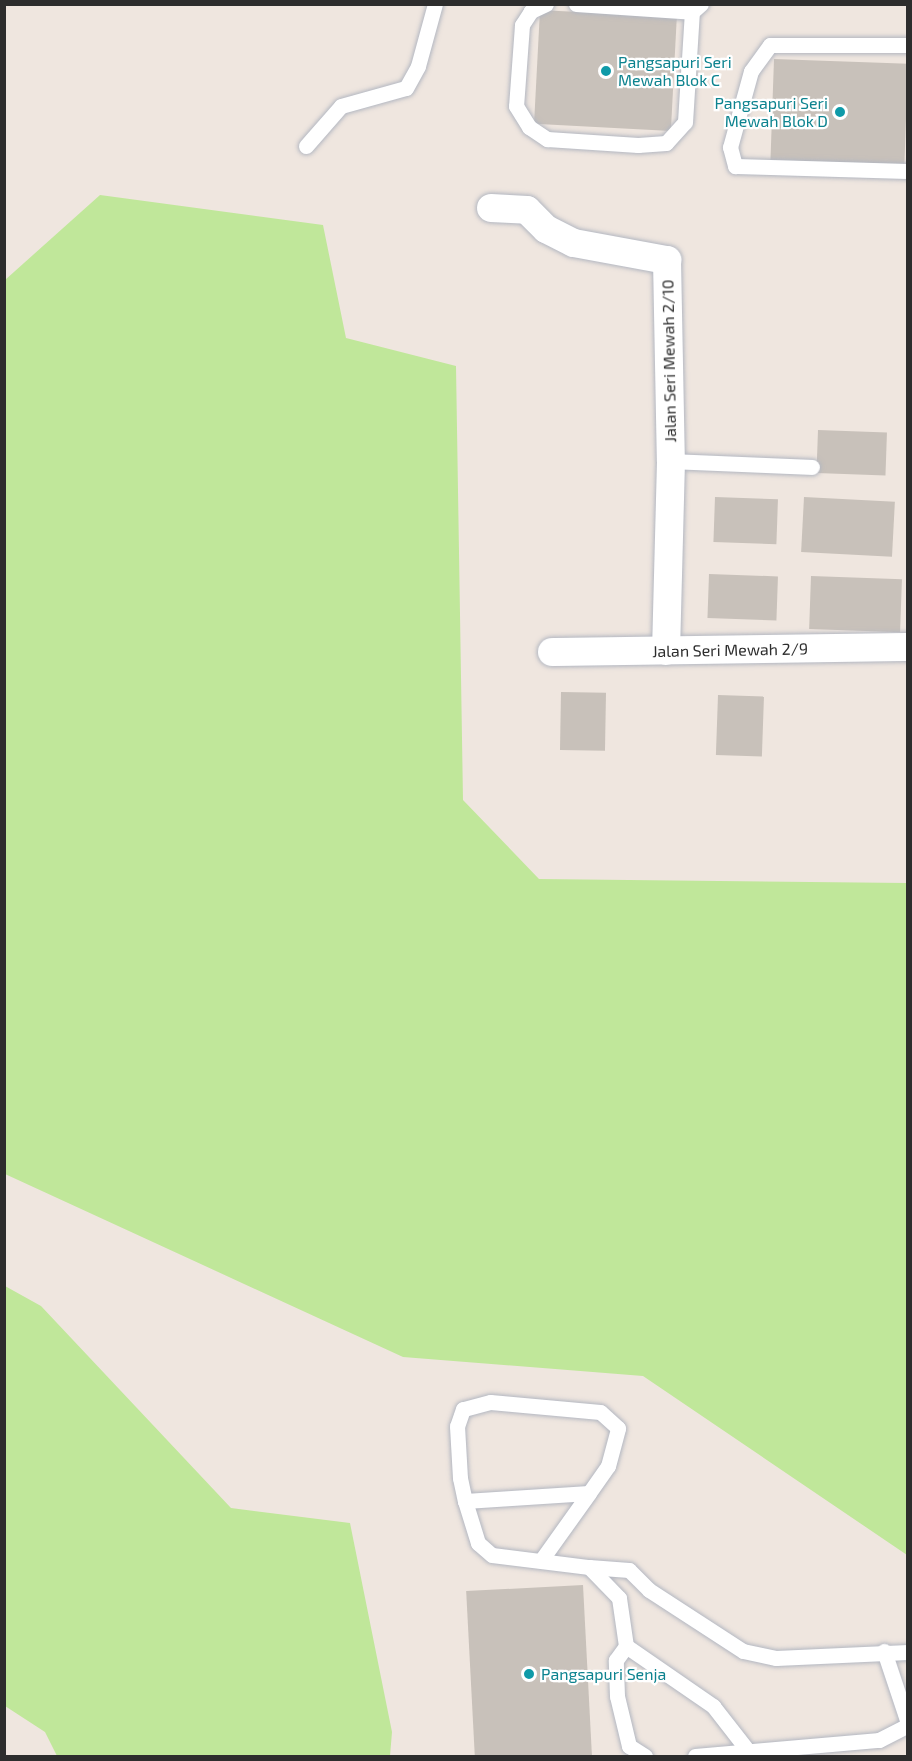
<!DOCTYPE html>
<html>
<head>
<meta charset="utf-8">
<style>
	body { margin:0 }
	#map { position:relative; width:912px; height:1761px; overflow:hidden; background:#efe6df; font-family:"Exo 2",sans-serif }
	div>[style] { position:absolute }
	.green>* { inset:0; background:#c0e79a }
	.building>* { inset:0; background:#c8c1ba; transform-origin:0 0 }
	.roads { filter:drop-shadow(0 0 2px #b3b7c1) drop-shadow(0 0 2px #b3b7c1) }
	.service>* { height:15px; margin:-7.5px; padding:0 7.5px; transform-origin:7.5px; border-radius:7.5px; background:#fff }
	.minor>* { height:28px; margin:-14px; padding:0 14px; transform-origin:14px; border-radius:14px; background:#fff }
	.dots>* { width:16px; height:16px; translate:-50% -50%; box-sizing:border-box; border:3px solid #fff; border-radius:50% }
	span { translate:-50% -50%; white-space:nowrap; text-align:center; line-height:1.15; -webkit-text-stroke:4.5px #fff; paint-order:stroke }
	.culture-label { font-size:16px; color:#0d838f }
	.left { translate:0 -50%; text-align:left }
	.right { translate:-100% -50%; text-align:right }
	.street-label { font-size:16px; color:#2d2d2d }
	.frame { position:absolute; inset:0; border:6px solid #2d2d2d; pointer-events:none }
</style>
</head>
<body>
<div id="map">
	<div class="green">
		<div style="clip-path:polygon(100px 195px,323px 225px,346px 338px,456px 366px,463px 800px,539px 879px,907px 883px,907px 1555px,643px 1376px,403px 1357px,5px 1174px,5px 280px)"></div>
		<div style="clip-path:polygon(5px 1286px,41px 1306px,231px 1508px,350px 1523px,392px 1732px,390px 1756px,57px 1756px,45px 1732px,5px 1706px)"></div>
	</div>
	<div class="building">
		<div style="left:540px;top:10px;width:137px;height:114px;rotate:3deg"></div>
		<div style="left:774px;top:59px;width:134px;height:101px;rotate:2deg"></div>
		<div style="left:818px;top:430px;width:69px;height:43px;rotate:2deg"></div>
		<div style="left:715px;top:497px;width:63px;height:45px;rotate:2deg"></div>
		<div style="left:804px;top:497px;width:91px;height:55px;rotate:3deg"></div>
		<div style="left:709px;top:574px;width:69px;height:44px;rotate:2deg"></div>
		<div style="left:811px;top:576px;width:91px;height:53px;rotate:2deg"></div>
		<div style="left:561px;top:692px;width:45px;height:58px;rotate:1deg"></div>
		<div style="left:718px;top:695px;width:46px;height:60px;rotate:2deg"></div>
		<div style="left:583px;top:1585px;width:171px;height:117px;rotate:87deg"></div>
	</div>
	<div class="roads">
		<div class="service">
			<div style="left:546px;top:4px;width:17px;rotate:155deg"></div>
			<div style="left:531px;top:11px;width:17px;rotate:123deg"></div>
			<div style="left:522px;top:25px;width:81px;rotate:94.2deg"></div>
			<div style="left:516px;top:106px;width:25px;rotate:58deg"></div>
			<div style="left:529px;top:127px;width:22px;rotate:34deg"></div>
			<div style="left:547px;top:139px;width:91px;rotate:3.8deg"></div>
			<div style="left:638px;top:145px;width:28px;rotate:-4deg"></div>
			<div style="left:666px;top:143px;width:28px;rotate:-48deg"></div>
			<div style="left:685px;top:122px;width:110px;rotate:-86.4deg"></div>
			<div style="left:576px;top:4px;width:116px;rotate:3.9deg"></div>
			<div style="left:692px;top:12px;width:12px;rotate:-42deg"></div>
			<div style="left:908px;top:45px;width:138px;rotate:180deg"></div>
			<div style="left:770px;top:45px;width:32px;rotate:126deg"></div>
			<div style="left:751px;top:71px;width:79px;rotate:105.4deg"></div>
			<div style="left:730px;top:147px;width:20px;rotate:75deg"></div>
			<div style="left:735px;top:166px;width:173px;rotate:1.7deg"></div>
			<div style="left:306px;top:146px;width:53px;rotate:-48.8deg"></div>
			<div style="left:341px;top:106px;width:67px;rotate:-15.5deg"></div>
			<div style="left:406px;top:88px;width:25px;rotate:-61deg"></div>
			<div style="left:418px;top:66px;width:64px;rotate:-74.7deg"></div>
			<div style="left:671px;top:461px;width:141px;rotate:2.4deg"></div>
			<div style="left:465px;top:1501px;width:124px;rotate:-3.7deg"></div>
			<div style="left:589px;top:1493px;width:33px;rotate:-55deg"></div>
			<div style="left:608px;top:1466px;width:39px;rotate:-75deg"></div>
			<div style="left:618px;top:1428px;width:24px;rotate:-138deg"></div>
			<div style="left:600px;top:1412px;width:110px;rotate:-174.8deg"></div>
			<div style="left:490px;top:1402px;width:28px;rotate:165deg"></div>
			<div style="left:463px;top:1409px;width:18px;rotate:109deg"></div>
			<div style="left:457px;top:1426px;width:52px;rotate:86.7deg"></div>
			<div style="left:460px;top:1478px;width:24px;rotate:78deg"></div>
			<div style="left:465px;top:1501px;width:44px;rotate:72.8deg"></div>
			<div style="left:478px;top:1543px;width:18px;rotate:41deg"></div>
			<div style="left:492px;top:1555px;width:98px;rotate:7.1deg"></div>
			<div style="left:589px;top:1567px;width:43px;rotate:45.9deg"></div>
			<div style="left:619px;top:1598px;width:49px;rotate:81.7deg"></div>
			<div style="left:542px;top:1559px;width:81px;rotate:-54.5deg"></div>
			<div style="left:589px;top:1567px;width:40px;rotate:4.3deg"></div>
			<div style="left:629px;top:1570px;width:28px;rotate:45deg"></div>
			<div style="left:649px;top:1590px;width:112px;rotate:33deg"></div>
			<div style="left:743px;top:1651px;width:34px;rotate:12deg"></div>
			<div style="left:776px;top:1658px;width:132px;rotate:-2.6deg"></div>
			<div style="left:884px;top:1651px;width:76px;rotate:71.6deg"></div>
			<div style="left:645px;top:1756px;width:19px;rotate:-148deg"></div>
			<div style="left:629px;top:1746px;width:51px;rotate:-103.5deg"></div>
			<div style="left:617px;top:1696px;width:36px;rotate:-92deg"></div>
			<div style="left:616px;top:1660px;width:17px;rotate:-54deg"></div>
			<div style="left:626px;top:1646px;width:106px;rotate:34.6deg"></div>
			<div style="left:713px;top:1706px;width:57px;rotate:52.1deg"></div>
			<div style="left:695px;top:1756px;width:185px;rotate:-5deg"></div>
			<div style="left:879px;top:1740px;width:33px;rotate:-27deg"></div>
		</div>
		<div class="minor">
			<div style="left:491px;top:208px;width:36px;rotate:3deg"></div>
			<div style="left:527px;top:210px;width:27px;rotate:45deg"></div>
			<div style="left:546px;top:229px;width:31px;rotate:27deg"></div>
			<div style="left:574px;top:243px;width:95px;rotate:10.4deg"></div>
			<div style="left:667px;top:260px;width:201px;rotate:88.9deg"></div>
			<div style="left:671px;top:461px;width:190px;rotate:91.5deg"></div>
			<div style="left:552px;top:652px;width:356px;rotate:-0.8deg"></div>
		</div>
	</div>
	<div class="dots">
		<div style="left:606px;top:71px;background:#0f9aa8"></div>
		<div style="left:840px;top:112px;background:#0f9aa8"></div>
		<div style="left:529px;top:1674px;background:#0f9aa8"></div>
	</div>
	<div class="culture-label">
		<span class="left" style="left:618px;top:71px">Pangsapuri Seri<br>Mewah Blok C</span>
		<span class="right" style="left:828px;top:112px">Pangsapuri Seri<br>Mewah Blok D</span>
		<span class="left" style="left:541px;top:1674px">Pangsapuri Senja</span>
	</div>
	<div class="street-label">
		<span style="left:669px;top:361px;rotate:-91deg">Jalan Seri Mewah 2/10</span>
		<span style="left:730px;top:650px;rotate:-1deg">Jalan Seri Mewah 2/9</span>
	</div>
	<div class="frame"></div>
</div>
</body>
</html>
